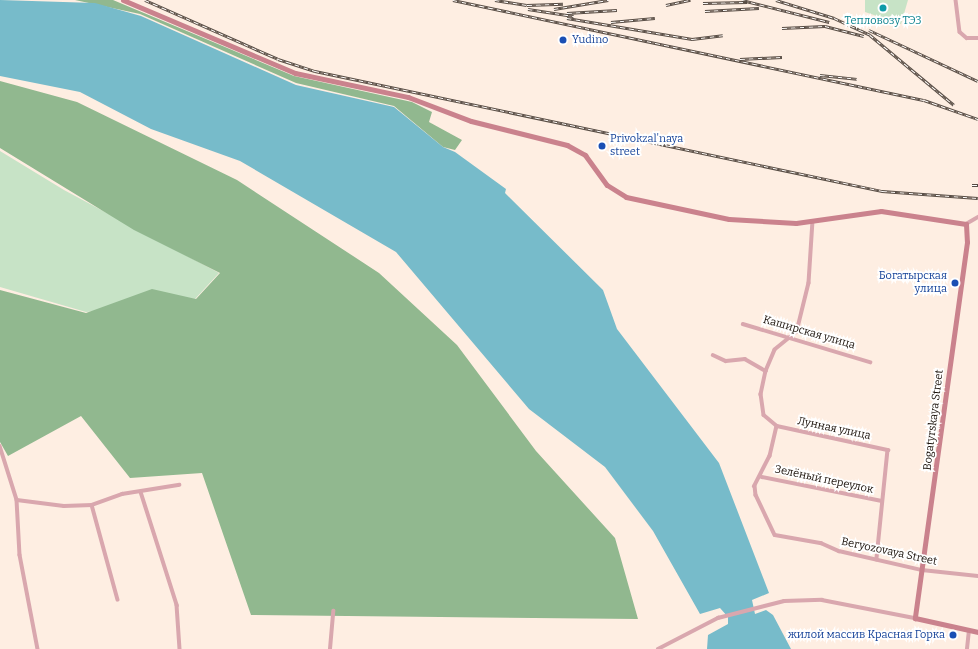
<!DOCTYPE html>
<html>
<head>
<meta charset="utf-8">
<style>
	body { margin:0 }
	#map { position:relative; width:978px; height:649px; overflow:hidden; background:#feeee2; font-family:Bitter,serif }
	div>[style] { position:absolute }
	.green>* { inset:0; background:#c7e3c6 }
	.forest>* { inset:0; background:#91b88f }
	.water>* { inset:0; background:#77bbca }
	.street>* { height:3.5px; margin:-1.75px; padding:0 1.75px; transform-origin:1.75px; border-radius:1.75px; background:#d9a7ae }
	.secondary>* { height:5px; margin:-2.5px; padding:0 2.5px; transform-origin:2.5px; border-radius:2.5px; background:#ca828d }
	.rail>* { height:3px; margin-top:-1.5px; transform-origin:0; background:repeating-linear-gradient(90deg,#fff 0 4.5px,#574c44 0 9px); box-sizing:border-box; border-block:1px solid #574c44 }
	.dots>* { width:11px; height:11px; translate:-50% -50%; box-sizing:border-box; border:2px solid #fff; border-radius:50% }
	span { translate:-50% -50%; white-space:nowrap; text-align:center; line-height:1.15; -webkit-text-stroke:3.5px #fff; paint-order:stroke }
	.culture-label { font-size:11px; color:#0d838f }
	.transit-label { font-size:11px; color:#164399 }
	.left { translate:0 -50%; text-align:left }
	.right { translate:-100% -50%; text-align:right }
	.street-label { font-size:11px; color:#1b120b }
</style>
</head>
<body>
<div id="map">
	<div class="green">
		<div style="clip-path:polygon(865px 0,908px 0,901px 24px,865px 12px)"></div>
		<div style="clip-path:polygon(0 151px,64px 190px,219px 273px,195px 299px,173px 297px,155px 306px,86px 312px,0 287px)"></div>
	</div>
	<div class="forest">
		<div style="clip-path:polygon(75px 0,113px 0,294px 76px,412px 102px,432px 112px,429px 122px,462px 140px,455px 150px,443px 147px,394px 106px,296px 83px,140px 14px)"></div>
		<div style="clip-path:polygon(0 81px,77px 102px,237px 180px,379px 273px,457px 345px,536px 451px,615px 538px,638px 619px,251px 615px,202px 473px,130px 478px,81px 416px,8px 456px,0 442px,0 290px,86px 313px,152px 289px,196px 299px,220px 273px,134px 230px,0 148px)"></div>
	</div>
	<div class="water">
		<div style="clip-path:polygon(0 0,95px 3px,141px 16px,296px 85px,394px 107px,443px 147px,455px 152px,506px 189px,505px 193px,603px 290px,617px 329px,719px 463px,769px 593px,752px 600px,755px 614px,766px 610px,773px 615px,791px 649px,707px 649px,708px 635px,728px 624px,728px 617px,720px 608px,700px 614px,653px 531px,605px 467px,529px 409px,396px 252px,240px 161px,151px 129px,80px 92px,0 76px)"></div>
	</div>
	<div class="street">
		<div style="left:956px;top:0;width:32px;rotate:83deg"></div>
		<div style="left:960px;top:32px;width:9px;rotate:41deg"></div>
		<div style="left:967px;top:38px;width:11px"></div>
		<div style="left:813px;top:221px;width:62px;rotate:93.7deg"></div>
		<div style="left:809px;top:283px;width:50px;rotate:103.8deg"></div>
		<div style="left:797px;top:332px;width:28px;rotate:141deg"></div>
		<div style="left:775px;top:350px;width:23px;rotate:113deg"></div>
		<div style="left:766px;top:371px;width:24px;rotate:102deg"></div>
		<div style="left:761px;top:394px;width:21px;rotate:82deg"></div>
		<div style="left:764px;top:415px;width:17px;rotate:40deg"></div>
		<div style="left:777px;top:426px;width:31px;rotate:103deg"></div>
		<div style="left:770px;top:456px;width:34px;rotate:117deg"></div>
		<div style="left:755px;top:486px;width:9px;rotate:84deg"></div>
		<div style="left:756px;top:495px;width:44px;rotate:64.6deg"></div>
		<div style="left:775px;top:535px;width:47px;rotate:9.9deg"></div>
		<div style="left:821px;top:543px;width:20px;rotate:24deg"></div>
		<div style="left:839px;top:551px;width:85px;rotate:12.9deg"></div>
		<div style="left:922px;top:570px;width:56px;rotate:6.1deg"></div>
		<div style="left:966px;top:224px;width:14px;rotate:-30deg"></div>
		<div style="left:743px;top:324px;width:133px;rotate:16.7deg"></div>
		<div style="left:713px;top:355px;width:14px;rotate:25deg"></div>
		<div style="left:726px;top:361px;width:19px;rotate:-6deg"></div>
		<div style="left:745px;top:359px;width:24px;rotate:30deg"></div>
		<div style="left:777px;top:426px;width:114px;rotate:12.2deg"></div>
		<div style="left:888px;top:450px;width:110px;rotate:95.8deg"></div>
		<div style="left:0;top:446px;width:57px;rotate:72.5deg"></div>
		<div style="left:17px;top:500px;width:55px;rotate:86.9deg"></div>
		<div style="left:20px;top:555px;width:96px;rotate:79.2deg"></div>
		<div style="left:762px;top:477px;width:122px;rotate:11.3deg"></div>
		<div style="left:141px;top:492px;width:119px;rotate:72.3deg"></div>
		<div style="left:177px;top:605px;width:44px;rotate:86.1deg"></div>
		<div style="left:17px;top:500px;width:47px;rotate:7.3deg"></div>
		<div style="left:64px;top:506px;width:28px;rotate:-2deg"></div>
		<div style="left:92px;top:505px;width:32px;rotate:-20deg"></div>
		<div style="left:122px;top:494px;width:58px;rotate:-9deg"></div>
		<div style="left:92px;top:505px;width:98px;rotate:74.7deg"></div>
		<div style="left:330px;top:649px;width:38px;rotate:-85deg"></div>
		<div style="left:658px;top:649px;width:68px;rotate:-27.3deg"></div>
		<div style="left:718px;top:618px;width:68px;rotate:-14.4deg"></div>
		<div style="left:784px;top:601px;width:38px;rotate:-2deg"></div>
		<div style="left:822px;top:600px;width:95px;rotate:11deg"></div>
		<div style="left:967px;top:649px;width:18px;rotate:-84deg"></div>
	</div>
	<div class="secondary">
		<div style="left:123px;top:0;width:187px;rotate:23deg"></div>
		<div style="left:295px;top:73px;width:116px;rotate:12deg"></div>
		<div style="left:408px;top:97px;width:67px;rotate:20.9deg"></div>
		<div style="left:471px;top:121px;width:99px;rotate:14deg"></div>
		<div style="left:567px;top:145px;width:21px;rotate:29deg"></div>
		<div style="left:585px;top:155px;width:37px;rotate:54deg"></div>
		<div style="left:607px;top:185px;width:22px;rotate:32deg"></div>
		<div style="left:626px;top:197px;width:105px;rotate:12.1deg"></div>
		<div style="left:729px;top:219px;width:67px;rotate:3.4deg"></div>
		<div style="left:796px;top:223px;width:86px;rotate:-8deg"></div>
		<div style="left:881px;top:211px;width:86px;rotate:8.7deg"></div>
		<div style="left:966px;top:224px;width:18px;rotate:87deg"></div>
		<div style="left:967px;top:242px;width:380px;rotate:97.9deg"></div>
		<div style="left:915px;top:618px;width:65px;rotate:12.5deg"></div>
	</div>
	<div class="rail">
		<div style="left:145px;top:0;width:145px;rotate:23.9deg"></div>
		<div style="left:278px;top:59px;width:39px;rotate:18deg"></div>
		<div style="left:315px;top:71px;width:580px;rotate:11.95deg"></div>
		<div style="left:882px;top:191px;width:96px;rotate:4.2deg"></div>
		<div style="left:453px;top:0;width:481px;rotate:12deg"></div>
		<div style="left:924px;top:100px;width:57px;rotate:19.4deg"></div>
		<div style="left:495px;top:0;width:32px;rotate:9deg"></div>
		<div style="left:527px;top:5px;width:36px;rotate:-2deg"></div>
		<div style="left:742px;top:0;width:90px;rotate:14.2deg"></div>
		<div style="left:776px;top:0;width:61px;rotate:17.2deg"></div>
		<div style="left:834px;top:18px;width:40px;rotate:25deg"></div>
		<div style="left:870px;top:35px;width:109px;rotate:39.8deg"></div>
		<div style="left:703px;top:3px;width:44px;rotate:-1.3deg"></div>
		<div style="left:666px;top:5px;width:25px;rotate:-12deg"></div>
		<div style="left:528px;top:9px;width:46px;rotate:8.8deg"></div>
		<div style="left:554px;top:9px;width:55px;rotate:-9.5deg"></div>
		<div style="left:705px;top:11px;width:54px;rotate:-3.2deg"></div>
		<div style="left:567px;top:13px;width:50px;rotate:-3.4deg"></div>
		<div style="left:567px;top:18px;width:127px;rotate:9.5deg"></div>
		<div style="left:692px;top:39px;width:31px;rotate:-7deg"></div>
		<div style="left:611px;top:22px;width:44px;rotate:-5.2deg"></div>
		<div style="left:782px;top:28px;width:43px;rotate:-2.7deg"></div>
		<div style="left:825px;top:26px;width:40px;rotate:14.4deg"></div>
		<div style="left:869px;top:30px;width:120px;rotate:25.1deg"></div>
		<div style="left:740px;top:59px;width:42px;rotate:-2.7deg"></div>
		<div style="left:820px;top:75px;width:37px;rotate:6deg"></div>
		<div style="left:972px;top:185px;width:6px"></div>
	</div>
	<div class="dots">
		<div style="left:883px;top:8px;background:#0f9aa8"></div>
		<div style="left:563px;top:40px;background:#1a4fb4"></div>
		<div style="left:602px;top:146px;background:#1a4fb4"></div>
		<div style="left:955px;top:283px;background:#1a4fb4"></div>
		<div style="left:953px;top:635px;background:#1a4fb4"></div>
	</div>
	<div class="culture-label">
		<span style="left:883px;top:21px">Тепловозу ТЭ3</span>
	</div>
	<div class="transit-label">
		<span class="left" style="left:572px;top:40px">Yudino</span>
		<span class="left" style="left:610px;top:146px">Privokzal'naya<br>street</span>
		<span class="right" style="left:947px;top:283px">Богатырская<br>улица</span>
		<span class="right" style="left:945px;top:635px">жилой массив Красная Горка</span>
	</div>
	<div class="street-label">
		<span style="left:809px;top:333px;rotate:16deg">Каширская улица</span>
		<span style="left:934px;top:420px;rotate:-83deg">Bogatyrskaya Street</span>
		<span style="left:834px;top:429px;rotate:12deg">Лунная улица</span>
		<span style="left:824px;top:480px;rotate:12deg">Зелёный переулок</span>
		<span style="left:889px;top:552px;rotate:12deg">Beryozovaya Street</span>
	</div>
</div>
</body>
</html>
